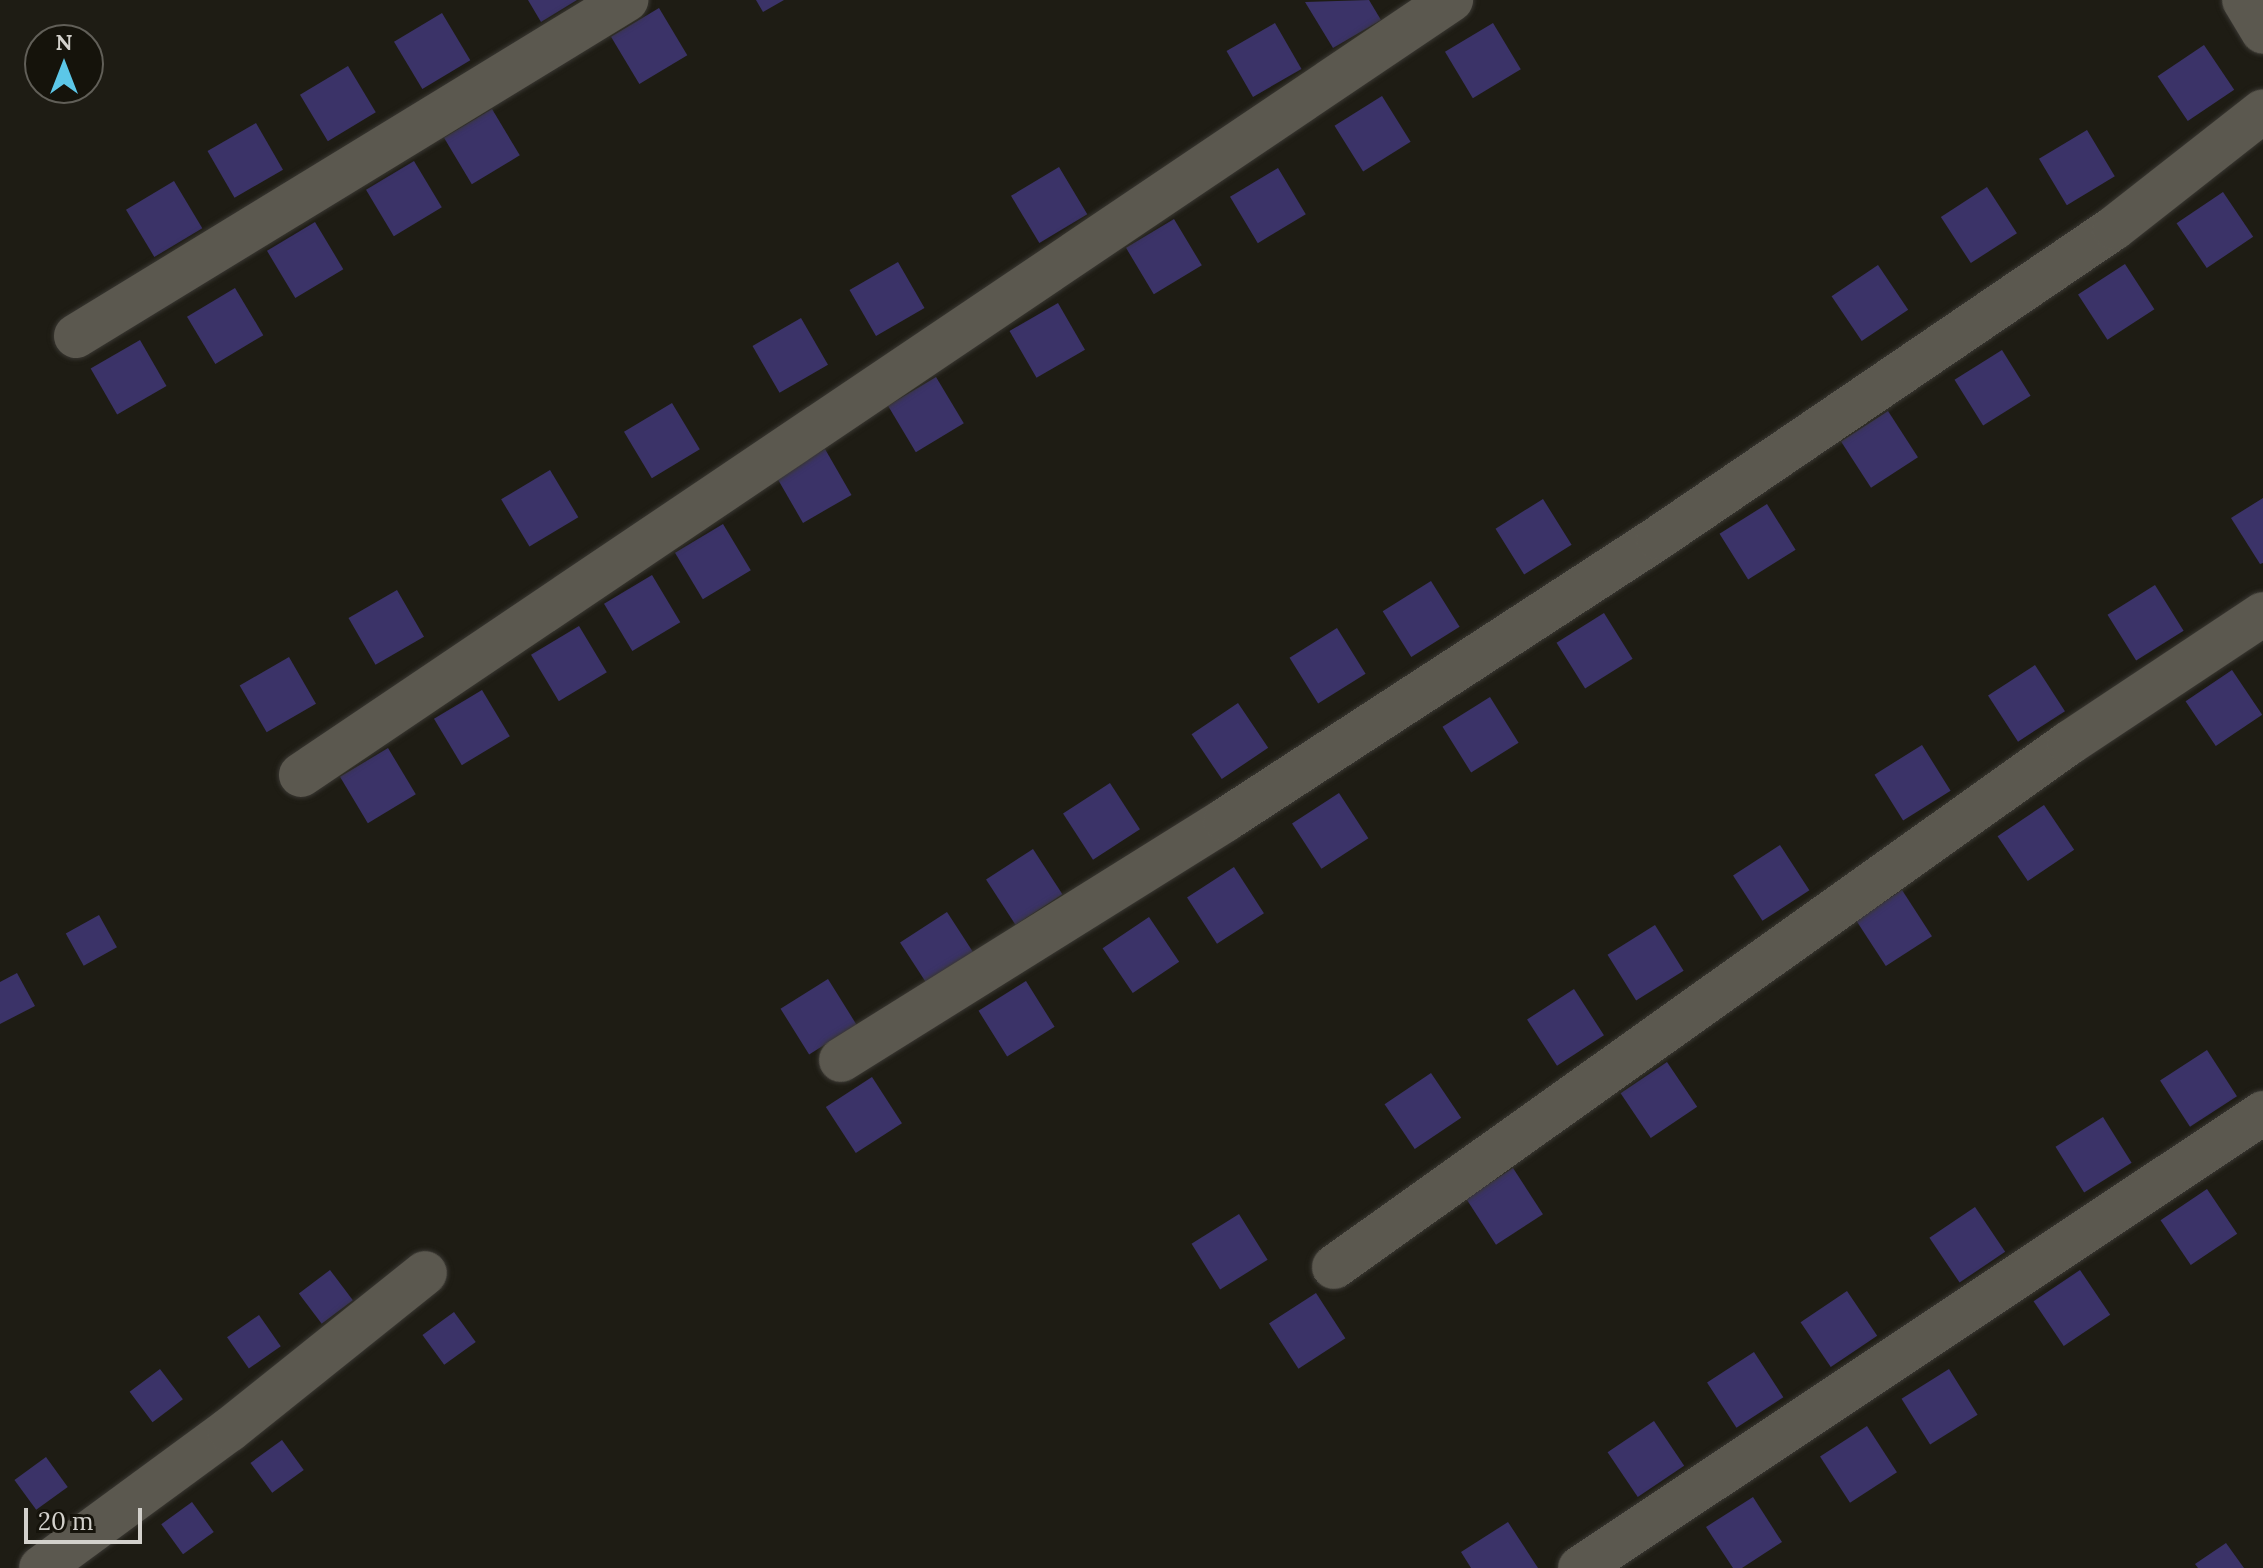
<!DOCTYPE html>
<html>
<head>
<meta charset="utf-8">
<style>
	body { margin:0 }
	#map { position:relative; width:2263px; height:1568px; overflow:hidden; background:#1e1c14; font-family:Lora,serif }
	div>[style] { position:absolute }
	.building>* { inset:0; background:#3b3368; transform-origin:0 0 }
	.roads { filter:drop-shadow(0 0 2px #393732) drop-shadow(0 0 2px #393732) }
	.minor>* { height:44px; margin:-22px; padding:0 22px; transform-origin:22px; border-radius:22px; background:#5b584f }
	span { translate:-50% -50%; white-space:nowrap; text-align:center; line-height:1.15; -webkit-text-stroke:6px #15130b; paint-order:stroke }
	.north { position:absolute; left:24px; top:24px; width:80px; height:80px; box-sizing:border-box; background:#15130b; border:2px solid #615f58; border-radius:50%; rotate:0deg; font-size:22px; font-weight:700; line-height:32px; text-align:center; color:#d3d1cc }
	.north::after { content:''; display:block; margin:auto; width:28px; height:36px; background:#5cc7e8; clip-path:polygon(50% 0,100% 100%,50% 72%,0 100%) }
	.scale { position:absolute; left:24px; top:1508px; width:118px; height:36px; box-sizing:border-box; border:4px solid #d3d1cc; border-top:0; padding-left:10px; font-size:24px; line-height:28px; white-space:nowrap; color:#d3d1cc; -webkit-text-stroke:6px #15130b; paint-order:stroke }
</style>
</head>
<body>
<div id="map">
	<div class="building">
		<div style="clip-path:polygon(528px 0,577px 0,541px 22px)"></div>
		<div style="clip-path:polygon(756px 0,784px 0,763px 12px)"></div>
		<div style="clip-path:polygon(1369px 0,1381px 20px,1333px 48px,1305px 2px)"></div>
		<div style="left:659px;top:8px;width:55px;height:56px;rotate:59deg"></div>
		<div style="left:442px;top:13px;width:55px;height:56px;rotate:59deg"></div>
		<div style="left:1275px;top:23px;width:53px;height:56px;rotate:60deg"></div>
		<div style="left:1493px;top:23px;width:54px;height:56px;rotate:59deg"></div>
		<div style="left:2204px;top:45px;width:54px;height:56px;rotate:56deg"></div>
		<div style="left:348px;top:66px;width:54px;height:56px;rotate:59deg"></div>
		<div style="left:1382px;top:96px;width:54px;height:56px;rotate:58deg"></div>
		<div style="left:492px;top:109px;width:54px;height:56px;rotate:59deg"></div>
		<div style="left:256px;top:123px;width:54px;height:56px;rotate:60deg"></div>
		<div style="left:2087px;top:130px;width:54px;height:56px;rotate:59deg"></div>
		<div style="left:414px;top:161px;width:54px;height:56px;rotate:59deg"></div>
		<div style="left:1059px;top:167px;width:55px;height:56px;rotate:59deg"></div>
		<div style="left:1278px;top:168px;width:54px;height:56px;rotate:59deg"></div>
		<div style="left:174px;top:181px;width:55px;height:56px;rotate:59deg"></div>
		<div style="left:1987px;top:187px;width:55px;height:55px;rotate:57deg"></div>
		<div style="left:2223px;top:192px;width:54px;height:56px;rotate:56deg"></div>
		<div style="left:1174px;top:219px;width:54px;height:56px;rotate:59deg"></div>
		<div style="left:315px;top:222px;width:55px;height:56px;rotate:59deg"></div>
		<div style="left:898px;top:262px;width:53px;height:56px;rotate:60deg"></div>
		<div style="left:2125px;top:264px;width:54px;height:56px;rotate:57deg"></div>
		<div style="left:1878px;top:265px;width:54px;height:56px;rotate:56deg"></div>
		<div style="left:235px;top:288px;width:55px;height:56px;rotate:59deg"></div>
		<div style="left:1058px;top:303px;width:54px;height:56px;rotate:60deg"></div>
		<div style="left:801px;top:318px;width:54px;height:56px;rotate:60deg"></div>
		<div style="left:140px;top:340px;width:53px;height:57px;rotate:60deg"></div>
		<div style="left:2002px;top:350px;width:54px;height:56px;rotate:58deg"></div>
		<div style="left:936px;top:377px;width:54px;height:56px;rotate:59deg"></div>
		<div style="left:672px;top:403px;width:54px;height:56px;rotate:59deg"></div>
		<div style="left:1888px;top:411px;width:55px;height:56px;rotate:57deg"></div>
		<div style="left:825px;top:449px;width:53px;height:56px;rotate:60deg"></div>
		<div style="left:550px;top:470px;width:55px;height:57px;rotate:59deg"></div>
		<div style="clip-path:polygon(2263px 498px,2263px 563px,2260px 564px,2231px 518px)"></div>
		<div style="left:1543px;top:499px;width:54px;height:56px;rotate:58deg"></div>
		<div style="left:1767px;top:504px;width:54px;height:56px;rotate:58deg"></div>
		<div style="left:723px;top:524px;width:54px;height:56px;rotate:59deg"></div>
		<div style="left:652px;top:575px;width:55px;height:56px;rotate:59deg"></div>
		<div style="left:1431px;top:581px;width:54px;height:57px;rotate:58deg"></div>
		<div style="left:2155px;top:585px;width:54px;height:56px;rotate:58deg"></div>
		<div style="left:397px;top:590px;width:54px;height:56px;rotate:60deg"></div>
		<div style="left:1604px;top:613px;width:54px;height:56px;rotate:58deg"></div>
		<div style="left:579px;top:626px;width:54px;height:56px;rotate:59deg"></div>
		<div style="left:1337px;top:628px;width:54px;height:56px;rotate:58deg"></div>
		<div style="left:289px;top:657px;width:54px;height:57px;rotate:60deg"></div>
		<div style="left:2035px;top:665px;width:55px;height:56px;rotate:57deg"></div>
		<div style="left:2232px;top:670px;width:54px;height:56px;rotate:56deg"></div>
		<div style="left:482px;top:690px;width:54px;height:56px;rotate:59deg"></div>
		<div style="left:1490px;top:697px;width:54px;height:56px;rotate:58deg"></div>
		<div style="left:1238px;top:703px;width:54px;height:56px;rotate:56deg"></div>
		<div style="left:1922px;top:745px;width:54px;height:56px;rotate:58deg"></div>
		<div style="left:388px;top:748px;width:54px;height:56px;rotate:59deg"></div>
		<div style="left:1110px;top:783px;width:55px;height:56px;rotate:57deg"></div>
		<div style="left:1339px;top:793px;width:54px;height:56px;rotate:57deg"></div>
		<div style="left:2044px;top:805px;width:54px;height:56px;rotate:56deg"></div>
		<div style="left:1780px;top:845px;width:54px;height:56px;rotate:57deg"></div>
		<div style="left:1033px;top:849px;width:54px;height:56px;rotate:57deg"></div>
		<div style="left:1234px;top:867px;width:55px;height:56px;rotate:57deg"></div>
		<div style="left:1902px;top:890px;width:55px;height:55px;rotate:57deg"></div>
		<div style="left:947px;top:912px;width:54px;height:56px;rotate:57deg"></div>
		<div style="left:99px;top:915px;width:37px;height:38px;rotate:61deg"></div>
		<div style="left:1149px;top:917px;width:54px;height:56px;rotate:56deg"></div>
		<div style="left:1655px;top:925px;width:54px;height:56px;rotate:58deg"></div>
		<div style="clip-path:polygon(17px 973px,35px 1006px,0 1024px,0 982px)"></div>
		<div style="left:828px;top:979px;width:54px;height:56px;rotate:58deg"></div>
		<div style="left:1026px;top:981px;width:54px;height:56px;rotate:58deg"></div>
		<div style="left:1574px;top:989px;width:55px;height:56px;rotate:57deg"></div>
		<div style="left:2207px;top:1050px;width:55px;height:56px;rotate:57deg"></div>
		<div style="left:1667px;top:1062px;width:54px;height:56px;rotate:56deg"></div>
		<div style="left:1431px;top:1073px;width:54px;height:56px;rotate:56deg"></div>
		<div style="left:872px;top:1077px;width:55px;height:55px;rotate:57deg"></div>
		<div style="left:2103px;top:1117px;width:54px;height:56px;rotate:58deg"></div>
		<div style="left:1513px;top:1168px;width:55px;height:56px;rotate:57deg"></div>
		<div style="left:2207px;top:1189px;width:54px;height:56px;rotate:56deg"></div>
		<div style="left:1975px;top:1207px;width:54px;height:55px;rotate:56deg"></div>
		<div style="left:1239px;top:1214px;width:54px;height:56px;rotate:58deg"></div>
		<div style="left:330px;top:1270px;width:38px;height:39px;rotate:53deg"></div>
		<div style="left:2080px;top:1270px;width:54px;height:56px;rotate:56deg"></div>
		<div style="left:1847px;top:1291px;width:54px;height:56px;rotate:56deg"></div>
		<div style="left:1316px;top:1293px;width:54px;height:56px;rotate:57deg"></div>
		<div style="left:454px;top:1312px;width:37px;height:39px;rotate:54deg"></div>
		<div style="left:259px;top:1315px;width:38px;height:39px;rotate:55deg"></div>
		<div style="left:1754px;top:1352px;width:54px;height:56px;rotate:57deg"></div>
		<div style="left:160px;top:1369px;width:38px;height:38px;rotate:53deg"></div>
		<div style="left:1949px;top:1369px;width:54px;height:56px;rotate:58deg"></div>
		<div style="left:1654px;top:1421px;width:54px;height:56px;rotate:56deg"></div>
		<div style="left:1867px;top:1426px;width:55px;height:56px;rotate:57deg"></div>
		<div style="left:282px;top:1440px;width:37px;height:39px;rotate:54deg"></div>
		<div style="left:46px;top:1457px;width:37px;height:39px;rotate:54deg"></div>
		<div style="clip-path:polygon(1753px 1497px,1782px 1542px,1742px 1568px,1733px 1568px,1706px 1527px)"></div>
		<div style="left:192px;top:1502px;width:37px;height:38px;rotate:54deg"></div>
		<div style="clip-path:polygon(1508px 1522px,1538px 1568px,1471px 1568px,1461px 1552px)"></div>
		<div style="clip-path:polygon(2226px 1543px,2244px 1568px,2198px 1568px,2195px 1564px)"></div>
	</div>
	<div class="roads">
		<div class="minor">
			<div style="left:2244px;top:0;width:37px;rotate:59deg"></div>
			<div style="left:76px;top:336px;width:645px;rotate:-31.42deg"></div>
			<div style="left:301px;top:775px;width:1387px;rotate:-33.98deg"></div>
			<div style="left:841px;top:1060px;width:453px;rotate:-32deg"></div>
			<div style="left:1225px;top:820px;width:517px;rotate:-33.07deg"></div>
			<div style="left:1658px;top:538px;width:551px;rotate:-34.21deg"></div>
			<div style="left:2114px;top:228px;width:189px;rotate:-38.1deg"></div>
			<div style="left:1334px;top:1267px;width:903px;rotate:-35.49deg"></div>
			<div style="left:2069px;top:743px;width:233px;rotate:-33.6deg"></div>
			<div style="left:41px;top:1568px;width:233px;rotate:-36.3deg"></div>
			<div style="left:229px;top:1430px;width:251px;rotate:-38.7deg"></div>
			<div style="left:1580px;top:1568px;width:821px;rotate:-33.67deg"></div>
		</div>
	</div>
	<div class="north">N</div>
	<div class="scale">20 m</div>
</div>
</body>
</html>
